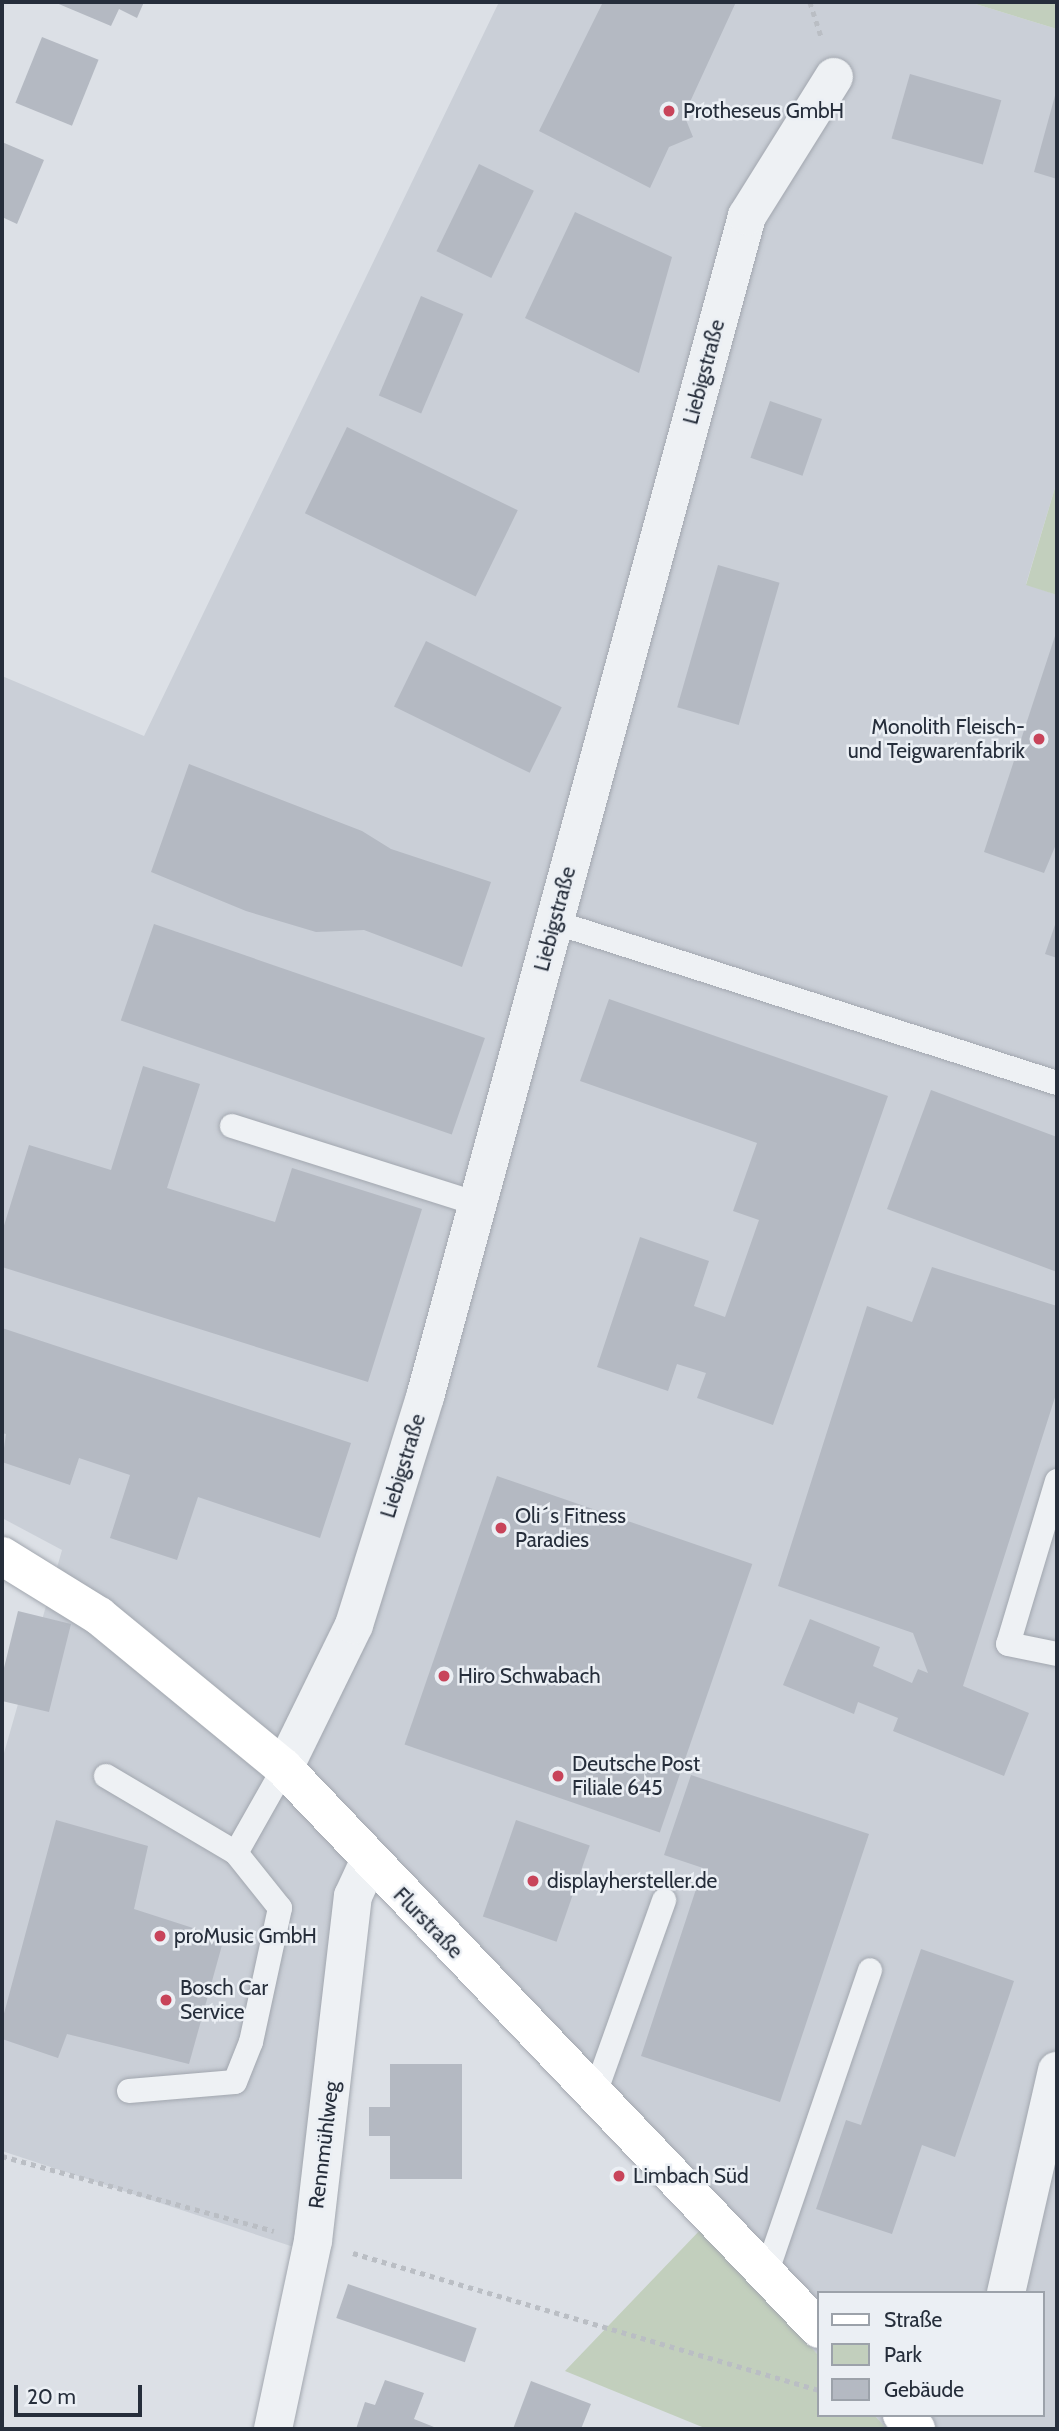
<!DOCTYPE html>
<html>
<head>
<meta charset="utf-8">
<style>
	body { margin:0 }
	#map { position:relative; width:1059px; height:2431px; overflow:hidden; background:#dce0e6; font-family:Cabin,sans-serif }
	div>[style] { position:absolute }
	.built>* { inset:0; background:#cacfd7 }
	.green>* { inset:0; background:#c2cfbd }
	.building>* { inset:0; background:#b4b9c2; transform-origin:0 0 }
	.path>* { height:4.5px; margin-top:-2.25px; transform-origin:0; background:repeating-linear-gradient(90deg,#babec4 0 5px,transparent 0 10px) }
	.roads { filter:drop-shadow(0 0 2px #a2a7af) drop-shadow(0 0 2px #a2a7af) }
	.lane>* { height:24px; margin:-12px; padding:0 12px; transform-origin:12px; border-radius:12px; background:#eef1f4 }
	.street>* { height:38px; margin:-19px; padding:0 19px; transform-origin:19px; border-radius:19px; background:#eef1f4 }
	.secondary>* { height:38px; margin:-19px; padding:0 19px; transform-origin:19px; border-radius:19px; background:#fff }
	.dots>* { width:19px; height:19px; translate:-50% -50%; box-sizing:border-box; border:4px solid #ebeff4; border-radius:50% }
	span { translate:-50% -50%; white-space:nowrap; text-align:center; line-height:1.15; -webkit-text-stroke:5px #ebeff4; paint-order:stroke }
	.poi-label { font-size:21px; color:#262e3b }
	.left { translate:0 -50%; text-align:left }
	.right { translate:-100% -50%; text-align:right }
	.street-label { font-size:21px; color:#262e3b }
	.frame { position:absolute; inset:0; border:4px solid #262e3b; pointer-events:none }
	.legend { position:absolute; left:817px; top:2291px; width:228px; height:126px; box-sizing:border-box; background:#ebeff4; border:2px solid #9ca2aa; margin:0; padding:9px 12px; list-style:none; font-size:21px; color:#262e3b }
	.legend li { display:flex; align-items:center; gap:14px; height:35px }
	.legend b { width:35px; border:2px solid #9ca2aa }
	.scale { position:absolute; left:14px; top:2385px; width:128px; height:32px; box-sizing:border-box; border:4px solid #262e3b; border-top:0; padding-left:9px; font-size:21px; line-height:24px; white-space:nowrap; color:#262e3b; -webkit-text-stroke:5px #ebeff4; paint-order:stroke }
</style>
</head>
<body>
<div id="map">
	<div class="built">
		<div style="clip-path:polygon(499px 2px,969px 2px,1057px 29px,1057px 481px,1026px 584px,1057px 595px,1057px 2429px,887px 2429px,874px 2415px,1043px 2415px,1043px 2293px,819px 2293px,819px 2356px,347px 1854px,306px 2251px,2px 2151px,2px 1760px,62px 1550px,2px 1518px,2px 676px,144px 736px)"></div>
	</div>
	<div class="green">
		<div style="clip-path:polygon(969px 2px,1057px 2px,1057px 29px)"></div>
		<div style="clip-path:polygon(1057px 481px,1057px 595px,1026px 585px)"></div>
		<div style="clip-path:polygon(702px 2228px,819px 2356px,819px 2415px,874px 2415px,887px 2429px,707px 2429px,565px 2371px)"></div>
	</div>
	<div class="building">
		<div style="clip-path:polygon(54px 2px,144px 2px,137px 18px,119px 9px,111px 26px)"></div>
		<div style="clip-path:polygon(603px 2px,736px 2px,684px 115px,693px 137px,669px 147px,650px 188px,539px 131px)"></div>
		<div style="left:42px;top:37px;width:61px;height:71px;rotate:22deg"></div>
		<div style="left:910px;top:74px;width:95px;height:67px;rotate:16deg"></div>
		<div style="clip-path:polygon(1056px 92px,1057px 92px,1057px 179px,1034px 172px)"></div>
		<div style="clip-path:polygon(2px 142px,44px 160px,17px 224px,2px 217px)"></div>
		<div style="left:479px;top:164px;width:61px;height:97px;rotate:26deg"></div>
		<div style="clip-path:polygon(575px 212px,672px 257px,639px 373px,525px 318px)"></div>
		<div style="left:421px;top:296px;width:46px;height:108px;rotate:23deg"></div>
		<div style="left:770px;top:401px;width:55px;height:60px;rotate:19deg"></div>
		<div style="left:347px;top:427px;width:190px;height:96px;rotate:26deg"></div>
		<div style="left:718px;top:565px;width:64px;height:148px;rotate:16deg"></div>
		<div style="clip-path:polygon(1055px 636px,1057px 842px,1044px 873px,984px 852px)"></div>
		<div style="left:426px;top:641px;width:151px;height:73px;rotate:26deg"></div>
		<div style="clip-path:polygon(189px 764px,362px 831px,391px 849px,491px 882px,462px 967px,364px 930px,316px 932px,246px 911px,151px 872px)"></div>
		<div style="clip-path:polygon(1057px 919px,1057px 958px,1045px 954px)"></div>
		<div style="left:154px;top:924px;width:350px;height:102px;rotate:19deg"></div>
		<div style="clip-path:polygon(609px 999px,888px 1096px,773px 1425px,697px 1398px,706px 1373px,677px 1364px,668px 1391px,597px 1367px,640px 1237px,709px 1261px,694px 1306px,725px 1317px,759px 1220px,733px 1211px,757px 1143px,580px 1081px)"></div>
		<div style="clip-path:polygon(143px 1066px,200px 1084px,167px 1188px,275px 1222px,292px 1168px,422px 1209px,368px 1382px,2px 1267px,2px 1232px,29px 1145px,111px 1170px)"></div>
		<div style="clip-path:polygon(931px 1090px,1057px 1137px,1057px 1272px,887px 1209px)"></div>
		<div style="clip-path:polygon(932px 1267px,1057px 1306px,1057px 1391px,963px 1686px,1029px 1713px,1004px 1776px,893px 1731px,898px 1718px,858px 1702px,854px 1714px,783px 1685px,810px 1619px,880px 1647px,873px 1666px,912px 1683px,918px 1669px,928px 1673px,913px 1633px,778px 1586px,867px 1306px,912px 1322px)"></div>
		<div style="clip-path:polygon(2px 1328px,351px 1443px,320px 1538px,198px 1497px,177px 1560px,110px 1538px,130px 1475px,79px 1458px,70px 1485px,2px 1462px,6px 1434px,2px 1433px)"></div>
		<div style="left:497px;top:1476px;width:270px;height:284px;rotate:19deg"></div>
		<div style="clip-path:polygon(18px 1611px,71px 1624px,49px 1712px,2px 1701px,2px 1676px)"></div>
		<div style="clip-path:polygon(691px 1775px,869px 1834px,780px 2102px,641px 2056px,703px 1868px,664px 1855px)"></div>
		<div style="clip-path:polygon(56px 1820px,148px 1846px,134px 1909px,224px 1938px,189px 2064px,67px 2034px,58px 2058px,2px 2039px,2px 2021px)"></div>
		<div style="left:516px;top:1820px;width:78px;height:102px;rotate:19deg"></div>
		<div style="clip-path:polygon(921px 1949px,1014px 1981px,955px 2157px,922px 2145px,892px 2234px,816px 2209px,846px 2120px,861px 2125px)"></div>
		<div style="clip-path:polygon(390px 2064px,462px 2064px,462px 2179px,390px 2179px,390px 2136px,369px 2136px,369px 2107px,390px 2107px)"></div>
		<div style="left:348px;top:2284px;width:136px;height:36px;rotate:19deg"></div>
		<div style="clip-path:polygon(385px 2380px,424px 2393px,414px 2419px,439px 2429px,356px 2429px,365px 2402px,375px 2405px)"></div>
		<div style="clip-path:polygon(531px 2381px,591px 2404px,581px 2429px,513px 2429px)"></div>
	</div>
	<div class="path">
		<div style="left:810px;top:2px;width:39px;rotate:72deg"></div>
		<div style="left:2px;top:2156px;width:282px;rotate:15.4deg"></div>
		<div style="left:353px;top:2253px;width:486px;rotate:16.4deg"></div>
	</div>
	<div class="roads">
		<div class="lane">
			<div style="left:554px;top:922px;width:528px;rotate:17.75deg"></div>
			<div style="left:232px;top:1126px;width:258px;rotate:17.6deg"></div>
			<div style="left:1057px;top:1481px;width:170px;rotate:106.7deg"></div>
			<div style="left:1008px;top:1644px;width:50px;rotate:11.5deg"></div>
			<div style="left:106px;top:1776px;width:151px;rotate:30.6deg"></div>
			<div style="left:129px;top:2091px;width:106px;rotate:-4.9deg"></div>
			<div style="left:235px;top:2082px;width:43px;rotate:-68.2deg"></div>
			<div style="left:251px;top:2042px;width:137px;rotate:-77.8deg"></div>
			<div style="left:280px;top:1908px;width:70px;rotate:-128.7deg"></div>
			<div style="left:236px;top:1853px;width:98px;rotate:-60.5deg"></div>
			<div style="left:594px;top:2096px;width:208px;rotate:-70.3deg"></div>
			<div style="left:766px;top:2274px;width:321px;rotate:-71.1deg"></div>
		</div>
		<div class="street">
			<div style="left:284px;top:1768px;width:159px;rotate:-63.9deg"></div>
			<div style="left:354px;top:1625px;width:239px;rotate:-72.7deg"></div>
			<div style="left:425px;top:1397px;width:1224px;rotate:-74.75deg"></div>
			<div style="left:747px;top:216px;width:164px;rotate:-58deg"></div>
			<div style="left:1006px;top:2293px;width:228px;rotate:-77.1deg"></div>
			<div style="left:273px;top:2429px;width:192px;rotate:-78deg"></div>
			<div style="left:313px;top:2241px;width:347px;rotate:-83.4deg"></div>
			<div style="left:353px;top:1896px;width:38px;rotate:-65deg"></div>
		</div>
		<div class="secondary">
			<div style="left:2px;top:1556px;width:114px;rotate:31.7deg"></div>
			<div style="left:99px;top:1616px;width:239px;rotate:39.4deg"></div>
			<div style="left:284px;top:1768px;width:775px;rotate:46.36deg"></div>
			<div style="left:902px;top:2415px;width:20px;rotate:45deg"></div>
		</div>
	</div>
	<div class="dots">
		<div style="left:669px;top:111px;background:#c8445a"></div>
		<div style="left:1039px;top:739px;background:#c8445a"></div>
		<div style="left:501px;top:1528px;background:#c8445a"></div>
		<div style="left:444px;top:1676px;background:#c8445a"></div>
		<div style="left:558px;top:1776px;background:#c8445a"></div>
		<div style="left:533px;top:1881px;background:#c8445a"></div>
		<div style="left:160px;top:1936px;background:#c8445a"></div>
		<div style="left:166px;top:2000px;background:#c8445a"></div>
		<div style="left:619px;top:2176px;background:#c8445a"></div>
	</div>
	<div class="poi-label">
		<span class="left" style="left:683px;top:111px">Protheseus GmbH</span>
		<span class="right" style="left:1025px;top:739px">Monolith Fleisch-<br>und Teigwarenfabrik</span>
		<span class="left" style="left:515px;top:1528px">Oli´s Fitness<br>Paradies</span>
		<span class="left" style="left:458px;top:1676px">Hiro Schwabach</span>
		<span class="left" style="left:572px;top:1776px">Deutsche Post<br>Filiale 645</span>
		<span class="left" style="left:547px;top:1881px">displayhersteller.de</span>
		<span class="left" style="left:174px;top:1936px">proMusic GmbH</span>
		<span class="left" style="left:180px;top:2000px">Bosch Car<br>Service</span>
		<span class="left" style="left:633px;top:2176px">Limbach Süd</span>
	</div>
	<div class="street-label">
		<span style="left:704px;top:372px;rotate:-75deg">Liebigstraße</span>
		<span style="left:555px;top:919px;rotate:-75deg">Liebigstraße</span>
		<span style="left:403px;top:1466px;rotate:-73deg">Liebigstraße</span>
		<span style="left:428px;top:1923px;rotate:46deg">Flurstraße</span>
		<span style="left:324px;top:2145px;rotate:-83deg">Rennmühlweg</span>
	</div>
	<div class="frame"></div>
	<ul class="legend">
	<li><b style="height:9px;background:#fff"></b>Straße</li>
	<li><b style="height:19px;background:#c2cfbd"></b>Park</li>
	<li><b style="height:19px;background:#b4b9c2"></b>Gebäude</li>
	</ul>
	<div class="scale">20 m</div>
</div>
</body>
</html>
